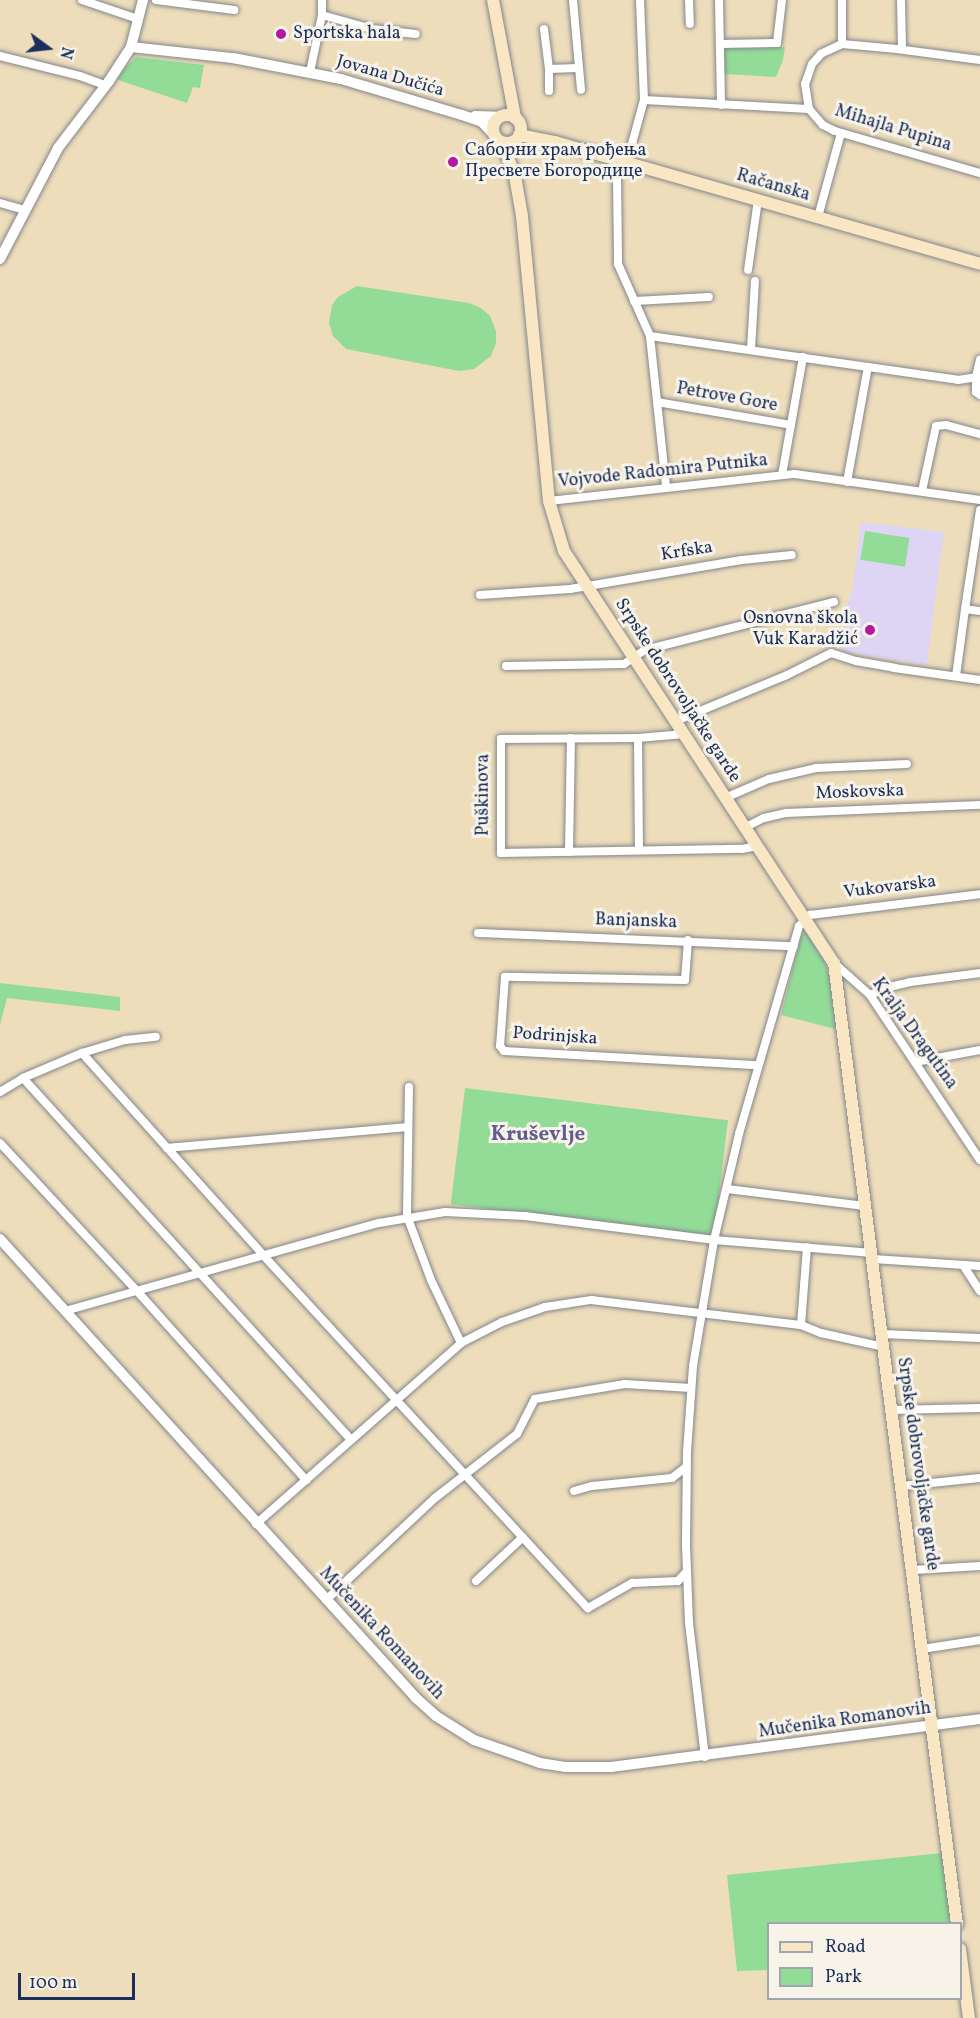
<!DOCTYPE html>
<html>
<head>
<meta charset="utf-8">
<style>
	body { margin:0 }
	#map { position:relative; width:980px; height:2018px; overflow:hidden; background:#edddbb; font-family:Vollkorn,serif }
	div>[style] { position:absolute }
	.built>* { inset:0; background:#ded5f5 }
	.green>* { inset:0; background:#93dc98; transform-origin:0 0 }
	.roads { filter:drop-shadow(0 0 2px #84868c) drop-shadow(0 0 2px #84868c) }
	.minor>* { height:8px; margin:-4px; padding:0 4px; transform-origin:4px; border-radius:4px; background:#fff }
	.tertiary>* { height:10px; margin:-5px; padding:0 5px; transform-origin:5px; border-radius:5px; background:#fff }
	.secondary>* { height:12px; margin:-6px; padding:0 6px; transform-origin:6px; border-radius:6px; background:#f9e7c3 }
	.secondary>.ring { margin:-6px; padding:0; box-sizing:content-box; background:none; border:12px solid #f9e7c3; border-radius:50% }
	.dots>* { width:16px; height:16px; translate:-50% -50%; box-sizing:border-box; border:3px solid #f7f3e8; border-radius:50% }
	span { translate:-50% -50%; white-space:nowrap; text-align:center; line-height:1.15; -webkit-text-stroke:6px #f7f3e8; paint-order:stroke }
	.poi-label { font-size:18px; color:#1b2f5e }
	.left { translate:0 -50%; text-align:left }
	.right { translate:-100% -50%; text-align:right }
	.street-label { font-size:18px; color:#1b2f5e }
	.quarter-label { font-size:21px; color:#625b8e; font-weight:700 }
	.legend { position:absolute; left:767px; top:1922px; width:195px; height:78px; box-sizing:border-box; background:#f7f3e8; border:2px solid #9fa5b1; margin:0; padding:8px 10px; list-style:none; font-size:18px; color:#1b2f5e }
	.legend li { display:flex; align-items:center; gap:12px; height:30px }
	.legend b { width:30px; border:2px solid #9fa5b1 }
	.north { position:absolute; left:18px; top:18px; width:60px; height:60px; -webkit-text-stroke:4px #f7f3e8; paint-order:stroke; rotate:105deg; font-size:16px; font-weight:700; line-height:24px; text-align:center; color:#1b2f5e }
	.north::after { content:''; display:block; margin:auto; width:21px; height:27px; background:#1b2f5e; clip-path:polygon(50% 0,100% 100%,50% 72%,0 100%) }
	.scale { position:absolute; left:18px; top:1973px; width:117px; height:27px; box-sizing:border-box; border:3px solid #1b2f5e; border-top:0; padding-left:8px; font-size:18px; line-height:21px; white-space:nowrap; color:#1b2f5e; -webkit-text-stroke:4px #f7f3e8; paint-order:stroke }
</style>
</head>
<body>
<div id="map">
	<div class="built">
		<div style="clip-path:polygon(861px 522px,944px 532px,927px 665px,845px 652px,842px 649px,847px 605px,852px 591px)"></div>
	</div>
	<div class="green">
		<div style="clip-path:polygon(728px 46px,785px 47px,783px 60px,776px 77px,724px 74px,723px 53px)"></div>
		<div style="clip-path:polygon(136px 57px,204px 65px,200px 88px,193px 87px,187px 103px,121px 81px,117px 79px,124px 69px)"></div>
		<div style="clip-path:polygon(357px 286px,469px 303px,481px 308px,490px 316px,496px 331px,496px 343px,491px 356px,474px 369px,459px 371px,346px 349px,333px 336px,329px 323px,332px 305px,338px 297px)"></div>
		<div style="left:865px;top:531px;width:45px;height:29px;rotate:9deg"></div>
		<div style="clip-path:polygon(807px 931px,824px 959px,835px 997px,839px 1030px,781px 1015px,801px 936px)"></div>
		<div style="clip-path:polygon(0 983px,120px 997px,120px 1011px,7px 998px,0 1025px)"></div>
		<div style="left:465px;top:1088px;width:265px;height:117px;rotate:7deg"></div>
		<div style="clip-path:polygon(942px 1853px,951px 1923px,768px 1924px,768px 1970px,737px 1971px,727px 1875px)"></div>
	</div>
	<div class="roads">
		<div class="minor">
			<div style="left:82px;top:0;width:59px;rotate:18.7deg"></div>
			<div style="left:156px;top:0;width:79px;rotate:7.3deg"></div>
			<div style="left:573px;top:0;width:90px;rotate:84.9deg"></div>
			<div style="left:689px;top:0;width:24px;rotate:88deg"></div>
			<div style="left:719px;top:0;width:105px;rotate:88.9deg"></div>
			<div style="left:842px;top:0;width:44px;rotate:90deg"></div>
			<div style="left:901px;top:0;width:49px;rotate:88.8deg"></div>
			<div style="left:322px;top:15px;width:52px;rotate:15.6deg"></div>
			<div style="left:372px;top:29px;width:44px;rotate:6.5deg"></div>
			<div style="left:544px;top:29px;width:40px;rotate:82.9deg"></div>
			<div style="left:549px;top:69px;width:29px;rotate:-2deg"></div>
			<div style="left:720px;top:44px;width:57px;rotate:-1deg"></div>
			<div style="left:777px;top:43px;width:43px;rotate:-83.4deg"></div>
			<div style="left:0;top:56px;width:82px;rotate:14deg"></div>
			<div style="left:80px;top:76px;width:27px;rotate:20deg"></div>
			<div style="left:980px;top:60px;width:84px;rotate:-172.5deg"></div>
			<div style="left:897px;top:49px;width:55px;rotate:-174.8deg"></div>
			<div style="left:842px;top:44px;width:23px;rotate:155deg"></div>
			<div style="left:821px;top:54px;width:13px;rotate:132deg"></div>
			<div style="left:812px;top:64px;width:21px;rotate:109deg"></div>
			<div style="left:805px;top:84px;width:25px;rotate:81deg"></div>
			<div style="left:809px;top:109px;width:21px;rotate:49deg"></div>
			<div style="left:823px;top:125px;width:13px;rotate:27deg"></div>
			<div style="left:835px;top:131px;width:151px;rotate:16.2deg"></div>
			<div style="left:549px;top:69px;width:22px;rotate:90deg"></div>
			<div style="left:310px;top:72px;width:58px;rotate:-78.1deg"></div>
			<div style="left:322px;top:15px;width:15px;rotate:-90deg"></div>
			<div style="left:644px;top:100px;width:165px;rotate:3.1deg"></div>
			<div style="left:621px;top:161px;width:16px;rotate:104deg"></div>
			<div style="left:617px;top:177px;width:87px;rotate:89.3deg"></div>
			<div style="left:618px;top:264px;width:79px;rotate:66deg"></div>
			<div style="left:650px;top:336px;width:151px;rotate:83.9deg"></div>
			<div style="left:627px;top:162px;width:64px;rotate:-74.7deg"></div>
			<div style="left:644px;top:100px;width:100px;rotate:-92.3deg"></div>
			<div style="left:0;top:203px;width:26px;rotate:16deg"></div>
			<div style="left:818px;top:217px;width:87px;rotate:-74.7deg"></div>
			<div style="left:748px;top:270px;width:71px;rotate:-81.9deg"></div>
			<div style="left:634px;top:301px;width:75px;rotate:-3.1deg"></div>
			<div style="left:650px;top:336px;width:311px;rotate:8.1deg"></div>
			<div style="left:958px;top:380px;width:18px;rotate:-9deg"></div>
			<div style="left:976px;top:377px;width:18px;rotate:-77deg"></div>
			<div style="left:751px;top:350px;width:69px;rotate:-86.7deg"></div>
			<div style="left:976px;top:377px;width:15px;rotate:90deg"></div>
			<div style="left:976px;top:392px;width:5px;rotate:37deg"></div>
			<div style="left:657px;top:402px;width:136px;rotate:9.7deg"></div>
			<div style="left:782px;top:475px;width:120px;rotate:-79.9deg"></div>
			<div style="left:847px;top:482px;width:117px;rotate:-79.7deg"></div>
			<div style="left:922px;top:491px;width:66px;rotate:-77.8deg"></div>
			<div style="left:936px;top:426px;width:10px;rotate:-6deg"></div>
			<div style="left:946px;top:425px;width:35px;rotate:15deg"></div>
			<div style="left:549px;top:501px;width:247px;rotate:-6.3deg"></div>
			<div style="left:795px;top:474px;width:187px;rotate:8deg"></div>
			<div style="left:980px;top:510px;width:100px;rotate:98.6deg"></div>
			<div style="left:965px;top:609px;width:15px;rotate:8deg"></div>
			<div style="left:480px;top:595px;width:90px;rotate:-3.8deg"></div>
			<div style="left:570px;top:589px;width:174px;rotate:-9.6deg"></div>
			<div style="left:742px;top:560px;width:50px;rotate:-5.7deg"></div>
			<div style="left:506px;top:666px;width:118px;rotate:-1deg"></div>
			<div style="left:624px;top:664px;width:25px;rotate:-34deg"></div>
			<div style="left:645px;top:650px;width:195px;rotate:-14.3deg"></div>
			<div style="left:956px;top:676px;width:68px;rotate:-82.3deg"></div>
			<div style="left:676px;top:721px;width:120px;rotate:-22.5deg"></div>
			<div style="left:787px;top:675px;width:49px;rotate:-26.6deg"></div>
			<div style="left:831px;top:653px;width:26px;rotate:18deg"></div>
			<div style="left:856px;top:661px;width:39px;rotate:10deg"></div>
			<div style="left:894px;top:668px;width:87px;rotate:7.9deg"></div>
			<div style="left:684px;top:734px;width:46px;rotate:175deg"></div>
			<div style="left:638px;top:738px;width:137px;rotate:179.6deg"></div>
			<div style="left:501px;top:739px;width:114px;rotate:90deg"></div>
			<div style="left:501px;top:853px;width:241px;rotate:-1deg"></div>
			<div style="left:742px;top:849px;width:15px;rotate:-11deg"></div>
			<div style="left:638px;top:738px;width:112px;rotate:89.5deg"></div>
			<div style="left:725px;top:798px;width:48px;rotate:-23.4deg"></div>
			<div style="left:769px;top:779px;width:48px;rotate:-13.2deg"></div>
			<div style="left:816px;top:768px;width:91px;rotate:-2.5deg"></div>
			<div style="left:744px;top:828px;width:22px;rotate:-27deg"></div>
			<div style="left:764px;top:818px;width:23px;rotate:-13deg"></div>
			<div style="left:786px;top:813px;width:194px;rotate:-2.4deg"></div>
			<div style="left:569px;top:852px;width:114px;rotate:-89deg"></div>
			<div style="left:478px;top:933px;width:316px;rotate:2.4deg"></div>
			<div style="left:688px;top:940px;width:40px;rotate:94.3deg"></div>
			<div style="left:685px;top:980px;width:180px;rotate:-179deg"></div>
			<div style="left:505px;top:977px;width:69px;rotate:94.1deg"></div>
			<div style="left:500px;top:1046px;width:6px;rotate:51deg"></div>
			<div style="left:504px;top:1051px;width:254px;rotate:3.2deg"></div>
			<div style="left:834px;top:963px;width:48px;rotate:41.6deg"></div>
			<div style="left:870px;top:995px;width:198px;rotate:56.3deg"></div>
			<div style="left:870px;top:995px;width:21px;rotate:-23deg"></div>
			<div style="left:889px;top:987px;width:22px;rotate:-13deg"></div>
			<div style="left:910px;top:982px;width:71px;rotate:-7.3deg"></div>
			<div style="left:82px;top:1053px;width:271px;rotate:48.1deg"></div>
			<div style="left:263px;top:1255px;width:480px;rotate:47.4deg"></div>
			<div style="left:588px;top:1608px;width:51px;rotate:-29.6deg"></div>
			<div style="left:632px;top:1583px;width:46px;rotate:-2.5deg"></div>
			<div style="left:678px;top:1581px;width:13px;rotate:-48deg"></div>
			<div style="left:915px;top:1062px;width:66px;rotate:-10.5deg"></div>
			<div style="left:23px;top:1078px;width:488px;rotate:47.8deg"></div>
			<div style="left:409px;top:1087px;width:129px;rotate:90.9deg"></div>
			<div style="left:407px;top:1216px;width:68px;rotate:69.4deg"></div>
			<div style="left:431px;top:1280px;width:70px;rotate:64.5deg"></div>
			<div style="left:0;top:1092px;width:27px;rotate:-31deg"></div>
			<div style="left:23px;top:1078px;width:64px;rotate:-23deg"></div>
			<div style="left:82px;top:1053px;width:45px;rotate:-16.8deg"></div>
			<div style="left:125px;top:1040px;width:31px;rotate:-6deg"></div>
			<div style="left:0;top:1143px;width:202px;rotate:47.2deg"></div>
			<div style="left:137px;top:1291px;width:254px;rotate:48.2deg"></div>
			<div style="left:167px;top:1148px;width:241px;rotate:-5deg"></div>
			<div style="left:727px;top:1189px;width:139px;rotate:7deg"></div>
			<div style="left:873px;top:1259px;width:107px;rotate:3.7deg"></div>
			<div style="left:963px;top:1265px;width:31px;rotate:57deg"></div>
			<div style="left:65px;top:1311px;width:326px;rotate:-15.7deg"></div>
			<div style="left:379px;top:1223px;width:67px;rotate:-9.5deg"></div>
			<div style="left:445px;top:1212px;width:80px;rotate:2.9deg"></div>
			<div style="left:525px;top:1216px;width:191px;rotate:7.2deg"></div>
			<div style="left:714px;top:1240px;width:159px;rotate:4.7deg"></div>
			<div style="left:801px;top:1325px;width:22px;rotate:22deg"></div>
			<div style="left:821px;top:1333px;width:65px;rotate:12.5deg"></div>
			<div style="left:882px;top:1334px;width:98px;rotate:2.3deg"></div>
			<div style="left:891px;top:1410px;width:89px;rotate:-1.3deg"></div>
			<div style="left:902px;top:1486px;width:78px;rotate:-5.9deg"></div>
			<div style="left:574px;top:1491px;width:19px;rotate:-16deg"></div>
			<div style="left:592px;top:1486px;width:80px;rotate:-5.7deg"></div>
			<div style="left:672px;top:1478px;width:18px;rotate:-38deg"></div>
			<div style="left:256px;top:1524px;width:273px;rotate:-41.4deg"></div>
			<div style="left:461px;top:1343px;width:46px;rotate:-27.1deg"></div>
			<div style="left:502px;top:1322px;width:46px;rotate:-19.2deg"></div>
			<div style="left:545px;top:1307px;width:47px;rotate:-8.7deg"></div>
			<div style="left:591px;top:1300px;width:211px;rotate:6.8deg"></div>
			<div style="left:801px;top:1325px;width:78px;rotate:-85.6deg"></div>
			<div style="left:913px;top:1570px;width:67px;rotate:-3.4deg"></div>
			<div style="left:476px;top:1581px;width:64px;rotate:-43.1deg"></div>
			<div style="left:326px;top:1600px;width:149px;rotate:-43.1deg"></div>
			<div style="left:435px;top:1498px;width:104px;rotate:-38deg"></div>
			<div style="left:517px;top:1434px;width:39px;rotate:-63deg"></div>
			<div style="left:535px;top:1399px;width:91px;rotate:-9.5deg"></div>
			<div style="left:625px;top:1384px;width:66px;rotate:3.5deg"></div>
			<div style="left:922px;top:1649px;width:59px;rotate:-8.8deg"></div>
			<div style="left:705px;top:1757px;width:135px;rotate:-96.8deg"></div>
			<div style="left:689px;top:1623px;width:78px;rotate:-92.2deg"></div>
			<div style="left:686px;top:1545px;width:93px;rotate:-89.4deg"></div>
			<div style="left:687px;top:1452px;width:86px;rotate:-86deg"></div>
			<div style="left:693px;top:1366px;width:128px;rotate:-80.5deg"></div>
			<div style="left:714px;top:1240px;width:109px;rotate:-76.7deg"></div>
			<div style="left:739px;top:1134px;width:216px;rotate:-73.9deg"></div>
			<div style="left:799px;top:926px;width:16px;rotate:-45deg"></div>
			<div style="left:810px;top:915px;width:171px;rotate:-7deg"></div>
		</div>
		<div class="tertiary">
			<div style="left:131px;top:47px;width:103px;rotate:6.2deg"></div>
			<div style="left:233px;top:58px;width:110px;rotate:11deg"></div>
			<div style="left:341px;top:79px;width:126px;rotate:16.6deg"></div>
			<div style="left:462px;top:115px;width:21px;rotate:19deg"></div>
			<div style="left:482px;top:122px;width:16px;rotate:47deg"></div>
			<div style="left:475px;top:116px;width:24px;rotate:2deg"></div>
			<div style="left:0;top:259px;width:125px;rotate:-62.4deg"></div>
			<div style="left:58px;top:148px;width:84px;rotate:-52.7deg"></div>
			<div style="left:109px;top:81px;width:40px;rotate:-57.1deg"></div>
			<div style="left:131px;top:47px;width:49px;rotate:-75.7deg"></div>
			<div style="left:0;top:1239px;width:619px;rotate:47.81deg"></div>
			<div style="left:416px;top:1698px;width:27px;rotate:42deg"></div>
			<div style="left:436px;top:1716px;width:45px;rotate:32.3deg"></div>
			<div style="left:474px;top:1740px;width:70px;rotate:19.2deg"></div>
			<div style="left:540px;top:1763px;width:25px;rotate:9deg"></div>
			<div style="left:565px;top:1767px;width:46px"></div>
			<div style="left:611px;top:1767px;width:372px;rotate:-7.4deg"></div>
		</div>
		<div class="secondary">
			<div style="left:493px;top:0;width:120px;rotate:79.4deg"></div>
			<div class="ring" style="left:493px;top:115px;width:16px;height:16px"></div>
			<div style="left:519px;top:135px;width:37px;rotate:11deg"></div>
			<div style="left:555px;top:142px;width:442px;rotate:16deg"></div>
			<div style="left:502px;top:142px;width:36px;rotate:69deg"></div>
			<div style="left:515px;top:176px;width:41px;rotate:80.1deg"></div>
			<div style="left:522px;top:216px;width:286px;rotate:84.6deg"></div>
			<div style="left:549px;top:501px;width:52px;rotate:73.3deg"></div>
			<div style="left:564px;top:551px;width:493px;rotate:56.8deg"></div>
			<div style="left:834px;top:963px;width:969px;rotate:82.71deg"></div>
			<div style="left:960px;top:1949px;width:70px;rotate:82.6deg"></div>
		</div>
	</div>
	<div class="dots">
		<div style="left:281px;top:34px;background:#b5179e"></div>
		<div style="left:453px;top:162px;background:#b5179e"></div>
		<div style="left:870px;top:630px;background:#b5179e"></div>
	</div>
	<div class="poi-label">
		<span class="left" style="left:293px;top:34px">Sportska hala</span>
		<span class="left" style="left:465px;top:162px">Саборни храм рођења<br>Пресвете Богородице</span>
		<span class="right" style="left:858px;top:630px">Osnovna škola<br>Vuk Karadžić</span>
	</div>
	<div class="street-label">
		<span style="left:390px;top:77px;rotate:16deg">Jovana Dučića</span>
		<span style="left:893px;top:129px;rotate:17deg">Mihajla Pupina</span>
		<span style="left:773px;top:186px;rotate:16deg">Račanska</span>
		<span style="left:727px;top:398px;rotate:10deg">Petrove Gore</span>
		<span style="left:663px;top:472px;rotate:-6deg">Vojvode Radomira Putnika</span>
		<span style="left:687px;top:552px;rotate:-9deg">Krfska</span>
		<span style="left:677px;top:691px;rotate:57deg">Srpske dobrovoljačke garde</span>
		<span style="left:860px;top:793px;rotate:-2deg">Moskovska</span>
		<span style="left:484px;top:795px;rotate:-90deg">Puškinova</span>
		<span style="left:890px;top:888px;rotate:-7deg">Vukovarska</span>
		<span style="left:636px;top:922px;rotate:2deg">Banjanska</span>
		<span style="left:914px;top:1034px;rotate:54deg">Kralja Dragutina</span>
		<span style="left:555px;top:1037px;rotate:4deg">Podrinjska</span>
		<span style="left:917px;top:1464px;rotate:82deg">Srpske dobrovoljačke garde</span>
		<span style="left:381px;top:1634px;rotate:47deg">Mučenika Romanovih</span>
		<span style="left:845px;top:1721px;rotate:-8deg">Mučenika Romanovih</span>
	</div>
	<div class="quarter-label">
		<span style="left:538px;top:1135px">Kruševlje</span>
	</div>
	<ul class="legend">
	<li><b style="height:8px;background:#f9e7c3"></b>Road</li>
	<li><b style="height:16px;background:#93dc98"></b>Park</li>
	</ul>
	<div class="north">N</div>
	<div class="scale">100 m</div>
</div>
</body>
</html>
